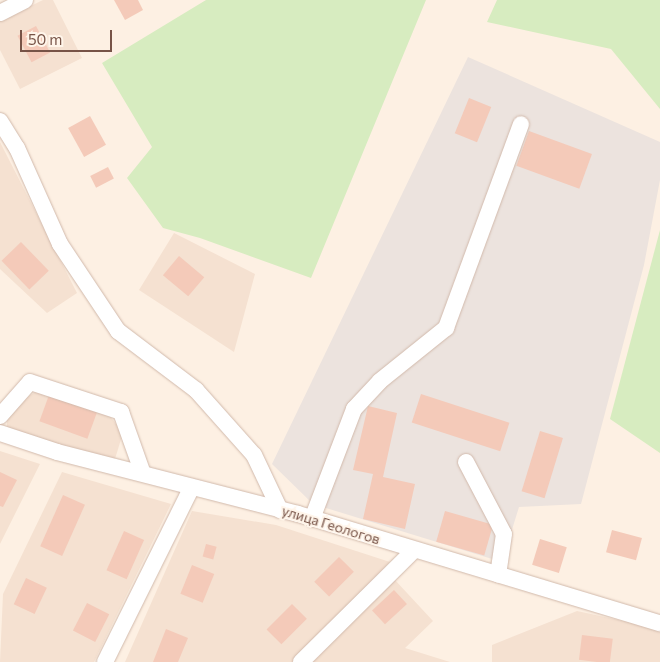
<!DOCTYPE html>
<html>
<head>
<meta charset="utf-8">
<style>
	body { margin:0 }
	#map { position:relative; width:660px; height:662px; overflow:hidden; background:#fdf0e3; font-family:Commissioner,sans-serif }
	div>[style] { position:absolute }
	.residential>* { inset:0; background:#f5e1d1 }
	.industrial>* { inset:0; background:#ece3de }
	.green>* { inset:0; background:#d7ecc0 }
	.building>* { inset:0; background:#f4cab9; transform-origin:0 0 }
	.roads { filter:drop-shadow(0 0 1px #d1b9ab) drop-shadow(0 0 1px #d1b9ab) }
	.minor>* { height:16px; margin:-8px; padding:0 8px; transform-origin:8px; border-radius:8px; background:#fff }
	span { translate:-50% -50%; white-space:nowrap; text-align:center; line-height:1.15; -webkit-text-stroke:4px #fff5ea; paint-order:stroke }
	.street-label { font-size:14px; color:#775347 }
	.scale { position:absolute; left:20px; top:30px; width:92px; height:22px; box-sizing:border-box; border:2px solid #775347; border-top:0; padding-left:6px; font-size:15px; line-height:18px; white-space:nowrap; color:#775347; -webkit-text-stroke:4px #fff5ea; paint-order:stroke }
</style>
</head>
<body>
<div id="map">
	<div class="residential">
		<div style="clip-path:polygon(43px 0,53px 0,82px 58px,20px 89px,0 50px,0 21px)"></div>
		<div style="clip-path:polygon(0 142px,77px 293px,47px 313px,0 269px)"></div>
		<div style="clip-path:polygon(174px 233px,255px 274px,234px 352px,139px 290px)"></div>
		<div style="clip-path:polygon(39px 390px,106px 411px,123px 433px,114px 462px,7px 430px,7px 409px)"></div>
		<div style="clip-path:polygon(0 451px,40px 464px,0 544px)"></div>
		<div style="clip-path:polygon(62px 472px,171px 504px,94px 662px,0 662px,3px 594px)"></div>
		<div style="clip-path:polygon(192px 511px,276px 525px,390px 562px,292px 662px,125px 662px)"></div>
		<div style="clip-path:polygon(395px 580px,433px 621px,405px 648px,450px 662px,313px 662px)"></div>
		<div style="clip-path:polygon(577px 611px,660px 629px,660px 662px,492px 662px,492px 645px)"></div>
	</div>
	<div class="industrial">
		<div style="clip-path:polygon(468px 57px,660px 142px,660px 180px,644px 265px,581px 504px,519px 507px,502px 562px,313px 504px,272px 464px)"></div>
	</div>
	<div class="green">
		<div style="clip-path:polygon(206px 0,426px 0,311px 278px,200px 238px,163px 228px,127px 178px,152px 147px,102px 63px)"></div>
		<div style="clip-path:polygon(497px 0,660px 0,660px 109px,611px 49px,487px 22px)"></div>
		<div style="clip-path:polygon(660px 230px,660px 453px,610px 419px)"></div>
	</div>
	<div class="building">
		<div style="clip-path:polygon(114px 0,138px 0,143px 10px,125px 20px)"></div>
		<div style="left:36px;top:26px;width:30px;height:21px;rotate:62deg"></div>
		<div style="left:469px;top:98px;width:24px;height:38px;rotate:22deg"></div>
		<div style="left:90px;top:116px;width:33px;height:25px;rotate:61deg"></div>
		<div style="left:529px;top:131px;width:67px;height:37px;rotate:20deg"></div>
		<div style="left:108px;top:167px;width:13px;height:20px;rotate:63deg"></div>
		<div style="left:21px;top:242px;width:40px;height:27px;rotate:46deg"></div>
		<div style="left:179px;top:256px;width:33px;height:25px;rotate:40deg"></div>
		<div style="left:421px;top:394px;width:93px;height:30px;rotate:18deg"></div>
		<div style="left:49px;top:395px;width:51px;height:28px;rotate:20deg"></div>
		<div style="clip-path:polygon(368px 406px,397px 413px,383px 477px,415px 484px,405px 529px,363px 519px,373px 474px,353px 470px)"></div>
		<div style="left:540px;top:431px;width:24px;height:63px;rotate:17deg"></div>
		<div style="clip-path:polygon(0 472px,17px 480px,3px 507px,0 506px)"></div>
		<div style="left:63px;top:495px;width:24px;height:56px;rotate:24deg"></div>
		<div style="left:445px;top:511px;width:50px;height:32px;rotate:16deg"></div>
		<div style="left:612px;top:530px;width:31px;height:23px;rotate:15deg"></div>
		<div style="left:124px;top:531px;width:22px;height:43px;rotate:24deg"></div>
		<div style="left:540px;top:539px;width:28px;height:27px;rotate:17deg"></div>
		<div style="left:206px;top:544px;width:11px;height:13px;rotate:15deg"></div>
		<div style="left:339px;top:557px;width:21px;height:35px;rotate:45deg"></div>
		<div style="left:192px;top:565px;width:24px;height:31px;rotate:22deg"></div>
		<div style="left:26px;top:578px;width:23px;height:29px;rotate:25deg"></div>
		<div style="left:394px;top:590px;width:19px;height:30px;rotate:47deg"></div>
		<div style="left:87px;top:603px;width:25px;height:31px;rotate:27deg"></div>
		<div style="left:292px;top:604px;width:21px;height:36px;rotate:45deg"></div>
		<div style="clip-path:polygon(166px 629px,188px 638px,178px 662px,153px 662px)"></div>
		<div style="left:582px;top:635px;width:31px;height:25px;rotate:7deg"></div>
	</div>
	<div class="roads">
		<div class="minor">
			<div style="left:0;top:13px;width:28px;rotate:-27deg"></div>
			<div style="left:0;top:121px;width:32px;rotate:58deg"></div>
			<div style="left:17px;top:148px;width:105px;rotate:65.9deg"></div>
			<div style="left:60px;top:244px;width:105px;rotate:56.3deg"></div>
			<div style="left:118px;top:331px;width:98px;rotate:37.1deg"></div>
			<div style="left:196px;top:390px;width:87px;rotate:48.3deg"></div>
			<div style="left:254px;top:455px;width:61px;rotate:64.7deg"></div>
			<div style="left:0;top:416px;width:45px;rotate:-48.6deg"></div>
			<div style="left:30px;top:382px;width:96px;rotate:18.2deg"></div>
			<div style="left:121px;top:412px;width:63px;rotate:70.4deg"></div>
			<div style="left:0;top:433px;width:60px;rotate:18.4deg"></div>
			<div style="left:57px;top:452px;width:249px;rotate:14.4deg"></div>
			<div style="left:298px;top:514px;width:378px;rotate:16.8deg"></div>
			<div style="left:466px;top:462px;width:81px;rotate:62.2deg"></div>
			<div style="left:504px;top:534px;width:41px;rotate:98.3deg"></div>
			<div style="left:312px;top:519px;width:118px;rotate:-69.1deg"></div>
			<div style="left:354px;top:409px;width:38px;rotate:-47deg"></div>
			<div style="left:380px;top:381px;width:85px;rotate:-38.8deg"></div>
			<div style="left:446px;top:328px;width:217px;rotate:-69.8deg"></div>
			<div style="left:105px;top:662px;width:195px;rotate:-63.6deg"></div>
			<div style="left:301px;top:662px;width:158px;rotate:-44.7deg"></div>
		</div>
	</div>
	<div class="street-label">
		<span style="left:331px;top:525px;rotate:17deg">улица Геологов</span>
	</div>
	<div class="scale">50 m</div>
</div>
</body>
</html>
